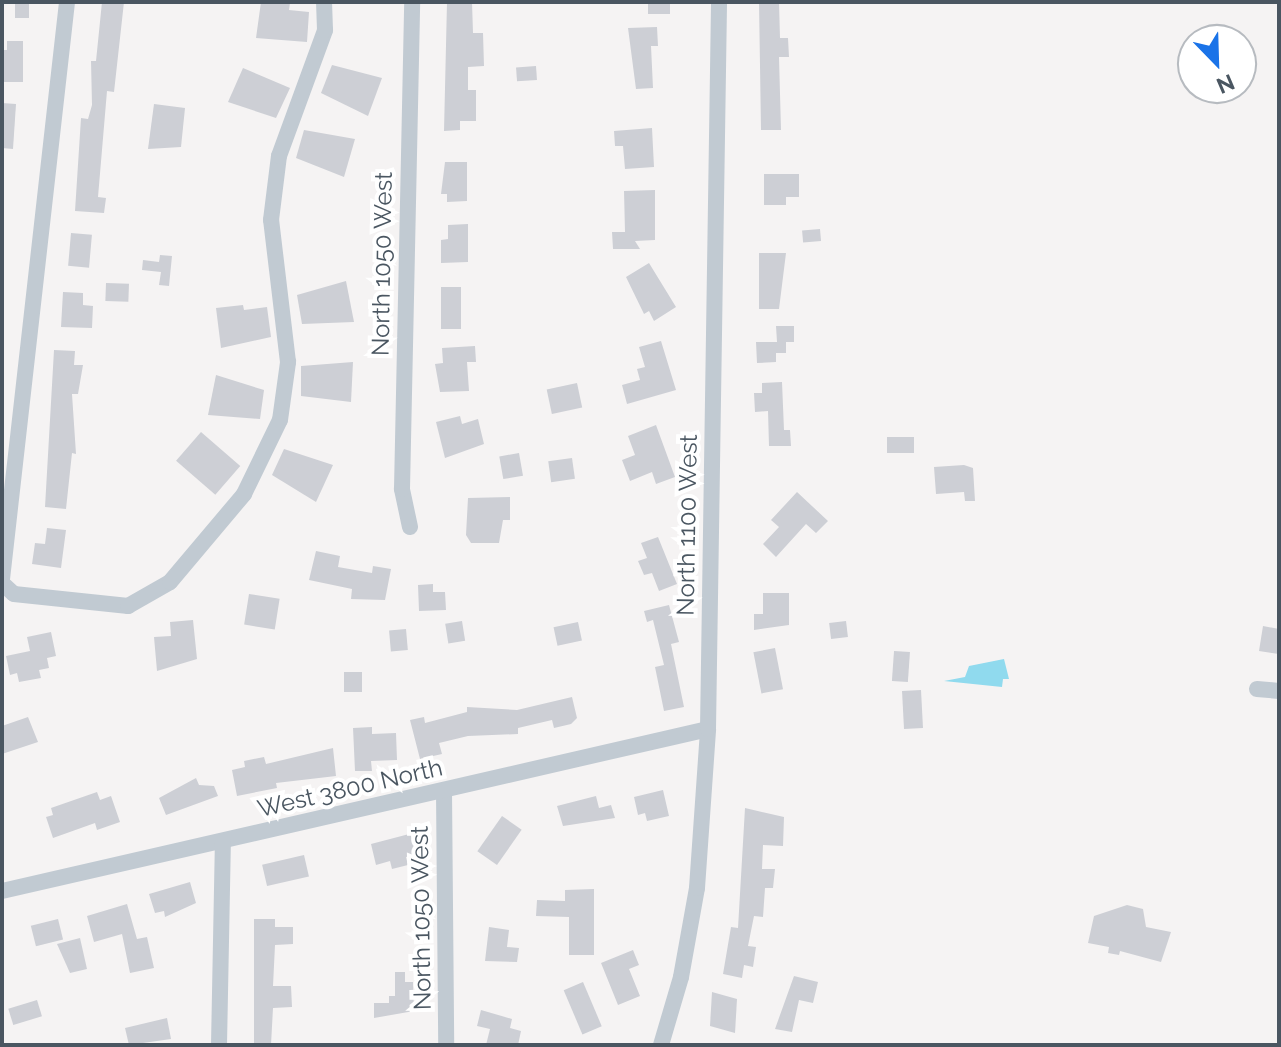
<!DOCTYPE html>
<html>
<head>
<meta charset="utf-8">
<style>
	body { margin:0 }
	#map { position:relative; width:1281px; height:1047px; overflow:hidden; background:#f5f3f3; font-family:Raleway,sans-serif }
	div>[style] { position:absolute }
	.water>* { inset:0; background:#90daee }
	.building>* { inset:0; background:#cdcfd5; transform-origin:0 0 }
	.minor>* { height:16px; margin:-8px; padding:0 8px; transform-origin:8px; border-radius:8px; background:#c1cad2 }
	span { translate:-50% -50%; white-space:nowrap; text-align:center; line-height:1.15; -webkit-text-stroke:8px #fff; paint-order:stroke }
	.street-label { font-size:24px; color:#4a5661 }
	.frame { position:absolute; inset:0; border:4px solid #4a5661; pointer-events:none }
	.north { position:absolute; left:1177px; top:24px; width:80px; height:80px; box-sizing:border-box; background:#fff; border:2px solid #b7bbc0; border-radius:50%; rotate:157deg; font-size:22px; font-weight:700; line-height:32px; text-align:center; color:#4a5661 }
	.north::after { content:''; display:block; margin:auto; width:28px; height:36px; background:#1a73e8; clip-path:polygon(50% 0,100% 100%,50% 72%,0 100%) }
</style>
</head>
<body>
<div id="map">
	<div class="water">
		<div style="clip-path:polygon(1004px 659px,1009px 679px,1003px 679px,1002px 687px,944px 681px,965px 677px,969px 666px)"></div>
	</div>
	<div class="building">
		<div style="left:15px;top:2px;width:14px;height:16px"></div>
		<div style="clip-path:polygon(102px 2px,124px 2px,114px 92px,107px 91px,98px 197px,106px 198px,104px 213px,75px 211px,81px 118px,88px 119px,92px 105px,91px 61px,96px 61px)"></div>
		<div style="clip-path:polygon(261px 2px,290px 3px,289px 10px,309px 12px,307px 42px,256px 38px)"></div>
		<div style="clip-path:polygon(447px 2px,472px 2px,473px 33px,483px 33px,484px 66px,468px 67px,468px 90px,476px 90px,476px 121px,460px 121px,460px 130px,444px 131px)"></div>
		<div style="left:648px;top:2px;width:22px;height:12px"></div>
		<div style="clip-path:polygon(759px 2px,779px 2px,780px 38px,788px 38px,789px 57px,779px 57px,781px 130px,761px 130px)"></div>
		<div style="clip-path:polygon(657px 27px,658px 46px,651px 46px,653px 88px,636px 89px,628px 28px)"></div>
		<div style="clip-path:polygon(7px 41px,23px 41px,23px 82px,4px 82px,2px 50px,7px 50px)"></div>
		<div style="clip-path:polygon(332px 65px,382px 78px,368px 116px,321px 93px)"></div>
		<div style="left:536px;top:66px;width:14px;height:20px;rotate:86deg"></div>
		<div style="clip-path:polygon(243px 68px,290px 88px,276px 118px,228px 102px)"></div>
		<div style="clip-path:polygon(2px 103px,16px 104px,13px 149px,2px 148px)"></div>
		<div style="clip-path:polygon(154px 104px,185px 108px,181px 147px,148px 149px)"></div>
		<div style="clip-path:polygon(652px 128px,654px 167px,625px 169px,623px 146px,615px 146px,614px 131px)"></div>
		<div style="clip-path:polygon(304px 130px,355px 139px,344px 177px,296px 158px)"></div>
		<div style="clip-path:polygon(445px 162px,467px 162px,467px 201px,447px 202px,447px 194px,441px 194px)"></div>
		<div style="clip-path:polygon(764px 174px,799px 174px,799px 197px,786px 197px,786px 205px,764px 205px)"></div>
		<div style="clip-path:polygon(655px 190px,655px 240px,635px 241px,640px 249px,613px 249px,612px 232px,625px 232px,624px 191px)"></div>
		<div style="clip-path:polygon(468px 224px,468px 262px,441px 263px,441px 240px,448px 239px,448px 225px)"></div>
		<div style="left:820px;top:229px;width:12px;height:18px;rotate:85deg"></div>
		<div style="left:71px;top:233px;width:21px;height:33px;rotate:5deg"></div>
		<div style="clip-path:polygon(759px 253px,786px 253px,779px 309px,759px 309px)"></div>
		<div style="clip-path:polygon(160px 255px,172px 256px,169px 286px,159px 285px,161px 272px,142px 270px,143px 260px,159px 262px)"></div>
		<div style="clip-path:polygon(649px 263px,676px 307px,654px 321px,649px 311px,644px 314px,626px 277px)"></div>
		<div style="clip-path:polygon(346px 281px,354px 322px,302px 324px,297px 295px)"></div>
		<div style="left:106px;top:283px;width:23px;height:18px;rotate:2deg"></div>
		<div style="left:441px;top:287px;width:20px;height:42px"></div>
		<div style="clip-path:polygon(63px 292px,83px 293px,83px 305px,93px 306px,92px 328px,61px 327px)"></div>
		<div style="clip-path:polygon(243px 305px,244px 310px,267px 307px,271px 337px,221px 348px,216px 308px)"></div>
		<div style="clip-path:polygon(776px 326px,794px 326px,794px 342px,786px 342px,786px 353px,776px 353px,776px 362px,757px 363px,756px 342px,777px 342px)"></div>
		<div style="clip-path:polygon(661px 341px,676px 390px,627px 404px,622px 385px,640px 380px,637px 369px,645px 367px,639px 347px)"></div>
		<div style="clip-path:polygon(475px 346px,476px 362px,467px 362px,469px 391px,440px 392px,435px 364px,443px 363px,442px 348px)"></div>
		<div style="clip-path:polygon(54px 350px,75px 351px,74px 365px,83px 365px,78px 394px,72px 394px,76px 454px,72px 453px,66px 509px,45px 507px)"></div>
		<div style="clip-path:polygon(353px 362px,351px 402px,301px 396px,301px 366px)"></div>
		<div style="clip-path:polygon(216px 375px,264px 390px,260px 419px,208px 415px)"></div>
		<div style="clip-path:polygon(782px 382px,784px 430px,790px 430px,791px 446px,769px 446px,768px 411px,755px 412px,754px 393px,762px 393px,762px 383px)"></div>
		<div style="left:577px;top:383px;width:25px;height:31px;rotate:78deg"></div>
		<div style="clip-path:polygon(460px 416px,462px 424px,478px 419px,484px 444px,445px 458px,436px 422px)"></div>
		<div style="clip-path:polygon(656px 425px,675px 477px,656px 484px,652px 472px,630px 481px,622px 460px,635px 455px,628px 436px)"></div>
		<div style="left:201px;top:432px;width:52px;height:38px;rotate:41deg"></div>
		<div style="left:914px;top:437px;width:16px;height:27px;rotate:90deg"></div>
		<div style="clip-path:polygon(284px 449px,333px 465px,316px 502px,272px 475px)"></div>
		<div style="left:519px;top:453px;width:23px;height:20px;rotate:80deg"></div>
		<div style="left:572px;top:458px;width:21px;height:24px;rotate:82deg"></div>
		<div style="clip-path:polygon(964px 465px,973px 468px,975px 501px,965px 501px,964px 492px,936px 494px,934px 467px)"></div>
		<div style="clip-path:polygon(797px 492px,828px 521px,816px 533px,806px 524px,776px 557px,763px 544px,779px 527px,771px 520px)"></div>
		<div style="clip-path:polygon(510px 497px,510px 520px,503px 520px,499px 543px,471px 543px,466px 535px,468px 498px)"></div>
		<div style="clip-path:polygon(47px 528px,66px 530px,61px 568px,32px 564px,35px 543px,45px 544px)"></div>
		<div style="clip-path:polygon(658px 537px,677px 584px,659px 591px,652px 573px,644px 575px,638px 561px,647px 558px,641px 543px)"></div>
		<div style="clip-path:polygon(316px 551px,340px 556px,338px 567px,372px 573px,373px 566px,391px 569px,385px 600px,351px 599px,352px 589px,309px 580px)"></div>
		<div style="clip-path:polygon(433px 584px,433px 592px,445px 592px,446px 610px,419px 611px,418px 585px)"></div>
		<div style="clip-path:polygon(763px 593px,789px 593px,789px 625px,754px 630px,754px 614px,763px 614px)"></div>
		<div style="left:249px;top:594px;width:31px;height:31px;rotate:9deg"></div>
		<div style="clip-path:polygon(669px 605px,679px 642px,671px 644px,684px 707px,664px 711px,655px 667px,664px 665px,653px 620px,647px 622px,644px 611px)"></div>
		<div style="clip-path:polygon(193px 620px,197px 659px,157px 671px,154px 637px,171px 636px,170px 622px)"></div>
		<div style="left:462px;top:621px;width:20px;height:17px;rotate:81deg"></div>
		<div style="left:846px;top:621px;width:16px;height:17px;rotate:83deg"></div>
		<div style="left:578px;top:622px;width:19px;height:25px;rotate:78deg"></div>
		<div style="clip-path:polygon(1263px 626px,1279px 629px,1279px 654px,1259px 651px)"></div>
		<div style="left:406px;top:629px;width:21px;height:17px;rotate:85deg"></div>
		<div style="clip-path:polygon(51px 632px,56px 656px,47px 658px,49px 668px,39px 670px,41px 678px,19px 682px,17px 673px,10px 675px,6px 656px,30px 651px,27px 637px)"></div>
		<div style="left:775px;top:648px;width:42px;height:22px;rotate:79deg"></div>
		<div style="left:894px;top:651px;width:16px;height:30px;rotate:4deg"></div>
		<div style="left:344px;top:672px;width:18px;height:20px"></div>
		<div style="left:921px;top:690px;width:38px;height:19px;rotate:87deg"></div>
		<div style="clip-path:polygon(572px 697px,577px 718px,571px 724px,554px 728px,552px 720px,518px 728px,518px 734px,468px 736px,439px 743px,442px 754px,420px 759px,410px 720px,424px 717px,425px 723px,467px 712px,467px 707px,517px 710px)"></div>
		<div style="clip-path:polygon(28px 717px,38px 742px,2px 754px,2px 726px)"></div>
		<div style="clip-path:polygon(372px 727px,372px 734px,396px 733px,397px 760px,371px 761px,372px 771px,355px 771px,353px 728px)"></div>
		<div style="clip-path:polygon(333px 748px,336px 776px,276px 783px,277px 788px,237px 796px,232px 770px,245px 767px,244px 761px,264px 757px,266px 764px)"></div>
		<div style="clip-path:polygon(196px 778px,199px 785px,214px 786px,218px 796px,166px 815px,159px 798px)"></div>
		<div style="clip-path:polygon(663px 790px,669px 816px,647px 821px,645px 813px,638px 815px,634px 797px)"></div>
		<div style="clip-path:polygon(97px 792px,100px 800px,111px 796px,120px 822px,97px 830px,95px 823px,53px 838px,46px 817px,53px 815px,51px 808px)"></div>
		<div style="clip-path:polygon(596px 796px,599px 808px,611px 805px,615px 818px,563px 826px,557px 806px)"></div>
		<div style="clip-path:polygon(745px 808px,784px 817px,783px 846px,763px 845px,762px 869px,775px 869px,773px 888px,765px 888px,763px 917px,754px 916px,748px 946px,756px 947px,753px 967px,744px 965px,742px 978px,723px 974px,731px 927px,738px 928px)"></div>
		<div style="left:502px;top:816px;width:24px;height:43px;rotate:35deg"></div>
		<div style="clip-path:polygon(413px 833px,418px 854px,406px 857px,408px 865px,392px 869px,390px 861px,376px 865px,371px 844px)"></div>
		<div style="left:304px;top:855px;width:22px;height:43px;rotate:77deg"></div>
		<div style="clip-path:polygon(190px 882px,196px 903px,165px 917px,164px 911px,155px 913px,149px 894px)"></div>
		<div style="clip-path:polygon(594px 889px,594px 955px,569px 955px,569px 917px,536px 916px,537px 900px,565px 901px,565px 890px)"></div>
		<div style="clip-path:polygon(127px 904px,137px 939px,147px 937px,154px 968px,130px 973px,122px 934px,94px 942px,87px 916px)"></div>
		<div style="clip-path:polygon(1127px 905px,1143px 909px,1146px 927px,1171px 932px,1161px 962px,1120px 951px,1119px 955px,1108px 953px,1109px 947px,1088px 943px,1094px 916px)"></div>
		<div style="left:58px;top:919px;width:21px;height:28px;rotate:76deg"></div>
		<div style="clip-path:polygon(254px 919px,275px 919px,275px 927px,293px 927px,293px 944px,275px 945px,273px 986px,291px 986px,292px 1007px,273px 1008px,271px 1045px,254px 1045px)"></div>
		<div style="clip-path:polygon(489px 927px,509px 930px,507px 947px,519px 948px,517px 962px,485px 961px)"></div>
		<div style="clip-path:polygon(80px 938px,87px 969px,70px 973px,57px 944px)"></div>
		<div style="clip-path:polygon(633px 950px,639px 965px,629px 969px,640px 996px,618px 1005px,601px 963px)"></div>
		<div style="clip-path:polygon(395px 972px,405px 972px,405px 982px,413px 982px,414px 1011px,374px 1018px,374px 1003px,389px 1003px,389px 996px,395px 996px)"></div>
		<div style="clip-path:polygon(794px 976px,818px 982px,813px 1003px,799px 1000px,792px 1032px,775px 1029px)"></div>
		<div style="left:583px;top:982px;width:48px;height:21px;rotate:67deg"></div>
		<div style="clip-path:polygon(712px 992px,737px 999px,735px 1033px,710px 1026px)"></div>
		<div style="left:37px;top:1000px;width:17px;height:30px;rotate:73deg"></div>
		<div style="clip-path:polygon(481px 1010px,512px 1019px,510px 1028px,521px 1031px,518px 1045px,486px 1045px,490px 1029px,477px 1026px)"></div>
		<div style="clip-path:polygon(167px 1018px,171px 1039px,129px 1045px,125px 1028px)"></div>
	</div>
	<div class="minor">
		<div style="left:410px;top:527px;width:39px;rotate:-102deg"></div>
		<div style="left:402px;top:489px;width:487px;rotate:-88.8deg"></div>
		<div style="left:2px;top:579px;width:581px;rotate:-83.57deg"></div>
		<div style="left:2px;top:583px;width:16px;rotate:43deg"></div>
		<div style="left:14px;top:594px;width:115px;rotate:6deg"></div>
		<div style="left:128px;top:606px;width:48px;rotate:-29.7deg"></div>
		<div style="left:170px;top:582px;width:115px;rotate:-49.9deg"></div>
		<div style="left:244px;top:494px;width:82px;rotate:-64.1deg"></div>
		<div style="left:280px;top:420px;width:59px;rotate:-82.1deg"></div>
		<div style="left:288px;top:362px;width:143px;rotate:-96.8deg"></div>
		<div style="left:271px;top:220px;width:64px;rotate:-82.9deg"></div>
		<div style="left:279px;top:156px;width:134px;rotate:-69.9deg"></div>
		<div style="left:325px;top:30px;width:28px;rotate:-92deg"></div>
		<div style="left:1257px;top:689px;width:22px;rotate:5deg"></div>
		<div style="left:444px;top:791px;width:254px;rotate:89.5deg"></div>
		<div style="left:2px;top:891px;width:724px;rotate:-12.92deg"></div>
		<div style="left:219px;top:1045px;width:203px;rotate:-88.9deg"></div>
		<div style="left:661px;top:1045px;width:71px;rotate:-73.6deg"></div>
		<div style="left:681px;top:977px;width:90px;rotate:-79.8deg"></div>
		<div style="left:697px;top:888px;width:159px;rotate:-86deg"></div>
		<div style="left:708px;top:729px;width:727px;rotate:-89.13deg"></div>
	</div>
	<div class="street-label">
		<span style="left:382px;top:264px;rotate:-89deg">North 1050 West</span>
		<span style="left:687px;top:525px;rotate:-89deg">North 1100 West</span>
		<span style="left:350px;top:788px;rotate:-13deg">West 3800 North</span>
		<span style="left:421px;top:918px;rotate:-91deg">North 1050 West</span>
	</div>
	<div class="frame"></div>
	<div class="north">N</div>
</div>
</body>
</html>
